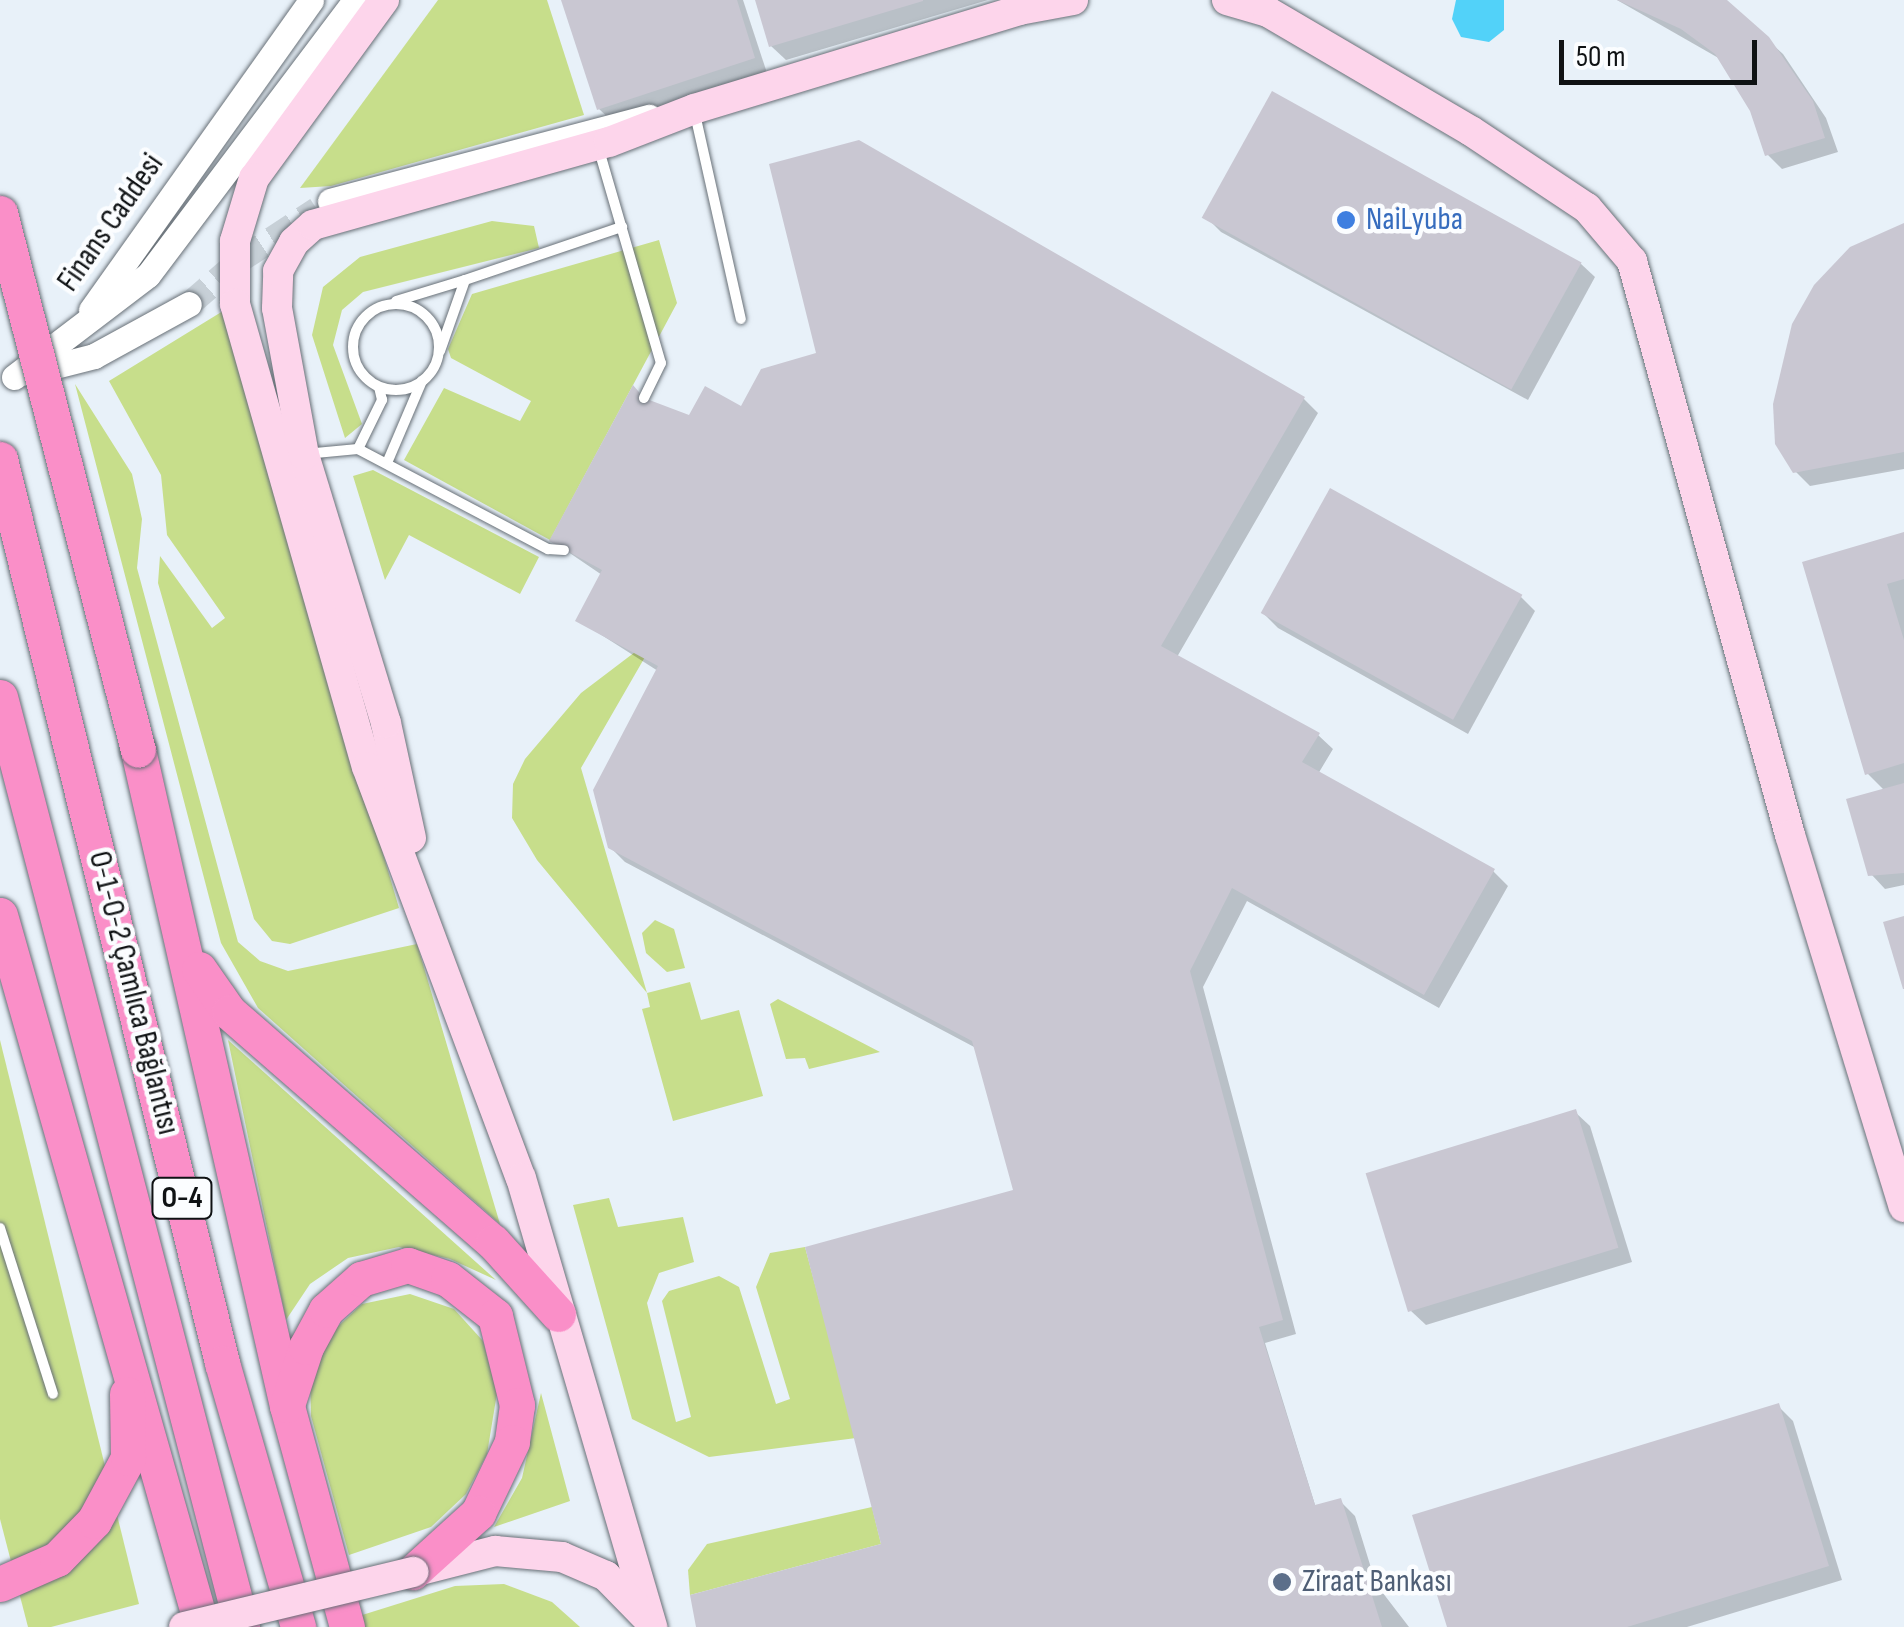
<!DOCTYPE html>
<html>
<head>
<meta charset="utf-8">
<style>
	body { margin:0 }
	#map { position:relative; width:1904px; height:1627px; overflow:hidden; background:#e8f1f9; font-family:"Sofia Sans Condensed",sans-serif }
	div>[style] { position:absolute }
	.green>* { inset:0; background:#c7de8b }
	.water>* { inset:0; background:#52d2f9 }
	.shadow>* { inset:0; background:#0003 }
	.building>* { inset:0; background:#c9c7d2; transform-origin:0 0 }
	.tertiary-tunnel>* { height:25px; margin-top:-12.5px; transform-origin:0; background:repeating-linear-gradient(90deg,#c7d0d7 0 25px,transparent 0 37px) }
	.roads { filter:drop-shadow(0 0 2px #687077) drop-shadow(0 0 2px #687077) }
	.service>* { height:10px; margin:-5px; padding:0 5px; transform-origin:5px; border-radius:5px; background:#fff }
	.service>.ring { margin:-5px; padding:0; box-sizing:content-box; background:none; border:10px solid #fff; border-radius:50% }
	.tertiary>* { height:25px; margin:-12.5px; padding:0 12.5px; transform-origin:12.5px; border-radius:12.5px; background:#fff }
	.secondary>* { height:30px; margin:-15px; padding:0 15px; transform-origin:15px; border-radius:15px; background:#fdd5eb }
	.trunk>* { height:35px; margin:-17.5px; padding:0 17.5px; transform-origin:17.5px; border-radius:17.5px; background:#fa8fc8 }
	.bridges { filter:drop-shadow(0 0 2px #687077) drop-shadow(0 0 2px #687077) }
	.secondary-bridge>* { height:30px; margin:-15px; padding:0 15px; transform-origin:15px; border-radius:15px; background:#fdd5eb }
	.trunk-bridge>* { height:35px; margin:-17.5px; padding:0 17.5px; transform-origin:17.5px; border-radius:17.5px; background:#fa8fc8 }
	.dots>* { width:28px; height:28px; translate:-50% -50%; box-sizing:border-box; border:5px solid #fbfdff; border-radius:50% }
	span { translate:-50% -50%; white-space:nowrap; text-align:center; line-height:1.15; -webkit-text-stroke:9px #fbfdff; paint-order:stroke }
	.shield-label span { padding:2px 8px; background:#fbfdff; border:2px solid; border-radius:8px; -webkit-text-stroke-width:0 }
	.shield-label { font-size:30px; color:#0f1214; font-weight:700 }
	.shop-label { font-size:32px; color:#366cbe }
	.left { translate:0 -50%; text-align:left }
	.street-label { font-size:32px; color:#0f1214 }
	.service-label { font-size:32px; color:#4e5e75 }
	.scale { position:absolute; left:1559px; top:40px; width:198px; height:45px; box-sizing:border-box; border:5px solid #0f1214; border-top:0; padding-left:12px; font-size:30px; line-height:35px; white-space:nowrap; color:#0f1214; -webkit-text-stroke:8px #fbfdff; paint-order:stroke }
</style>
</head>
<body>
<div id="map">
	<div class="green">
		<div style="clip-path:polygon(438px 0,547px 0,584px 115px,331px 186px,300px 188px)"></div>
		<div style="clip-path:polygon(492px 221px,534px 226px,539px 248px,363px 292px,342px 310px,333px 345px,362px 424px,345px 438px,312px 335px,323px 287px,360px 257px)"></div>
		<div style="clip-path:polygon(659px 240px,677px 303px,550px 540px,404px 460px,444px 388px,520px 421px,531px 401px,451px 358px,448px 349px,472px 294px)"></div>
		<div style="clip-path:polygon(223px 311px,399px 908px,290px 944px,272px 941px,254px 919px,158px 583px,160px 556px,212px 628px,225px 618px,167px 535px,161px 475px,109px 381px)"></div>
		<div style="clip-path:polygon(75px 384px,132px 474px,142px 519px,137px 568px,238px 942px,260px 961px,288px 971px,417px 944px,500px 1224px,258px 1008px,221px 943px)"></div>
		<div style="clip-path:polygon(373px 470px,539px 557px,520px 594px,409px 535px,385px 580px,353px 476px)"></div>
		<div style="clip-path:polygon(639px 649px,645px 657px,581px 768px,647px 993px,690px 982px,701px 1020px,739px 1010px,763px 1096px,673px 1121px,642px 1009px,650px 1007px,647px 993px,537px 860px,512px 818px,513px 784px,525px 759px,581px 693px)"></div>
		<div style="clip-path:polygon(655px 920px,674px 929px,685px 968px,667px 972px,646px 953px,642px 933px)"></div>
		<div style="clip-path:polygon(778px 999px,880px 1052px,809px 1069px,805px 1058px,786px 1059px,770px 1004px)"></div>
		<div style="clip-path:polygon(0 1040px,139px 1604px,51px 1627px,28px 1627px,0 1519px)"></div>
		<div style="clip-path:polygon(228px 1040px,496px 1280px,450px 1259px,399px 1247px,348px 1258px,310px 1284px,286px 1320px)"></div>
		<div style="clip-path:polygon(609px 1198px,618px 1227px,683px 1217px,694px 1262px,659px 1273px,647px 1303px,676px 1422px,691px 1417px,662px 1301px,669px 1291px,719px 1276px,739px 1287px,776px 1404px,790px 1399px,756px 1287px,770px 1253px,805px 1247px,856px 1438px,709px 1457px,632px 1419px,573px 1205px)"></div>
		<div style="clip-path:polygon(410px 1294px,454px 1309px,483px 1341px,497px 1393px,487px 1454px,466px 1494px,431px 1527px,349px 1555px,311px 1416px,310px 1373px,333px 1331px,362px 1304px)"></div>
		<div style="clip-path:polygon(541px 1393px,570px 1501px,494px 1527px,522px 1478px)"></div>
		<div style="clip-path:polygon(872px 1507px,881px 1544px,690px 1595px,688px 1570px,707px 1544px)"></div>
		<div style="clip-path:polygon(504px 1584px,552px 1602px,580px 1627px,364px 1627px,359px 1616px,455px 1586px)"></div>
	</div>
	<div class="water">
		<div style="clip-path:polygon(1456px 0,1504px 0,1504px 30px,1489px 42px,1461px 37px,1452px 19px)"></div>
	</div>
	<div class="shadow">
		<div style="clip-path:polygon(563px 0,743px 0,767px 73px,614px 123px,599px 109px)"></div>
		<div style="clip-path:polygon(757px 0,988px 0,786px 60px,771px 46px)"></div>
		<div style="clip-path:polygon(1617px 0,1723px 0,1783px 54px,1826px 118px,1838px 152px,1782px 169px,1767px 154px,1752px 110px,1722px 60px)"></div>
		<div style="clip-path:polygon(1206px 217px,1580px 263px,1595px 277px,1528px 400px,1221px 232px)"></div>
		<div style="clip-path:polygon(1904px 225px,1904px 469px,1810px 486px,1795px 471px,1851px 249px)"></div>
		<div style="clip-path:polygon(1304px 399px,1318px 413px,1177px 657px,1318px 735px,1333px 749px,1318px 774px,1493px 871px,1508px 886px,1439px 1008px,1247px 901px,1203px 987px,1296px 1334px,1265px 1343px,1316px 1508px,1340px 1501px,1355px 1516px,1376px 1584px,1409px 1627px,698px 1627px,883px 1546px,1016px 1192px,976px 1048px,625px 862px,610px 847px,658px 671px,578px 620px,602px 575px,552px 541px,647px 402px,690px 418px,742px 409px)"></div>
		<div style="clip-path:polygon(1904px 535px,1904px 885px,1885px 889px,1871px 874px,1885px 791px,1867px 773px,1805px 564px)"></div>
		<div style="clip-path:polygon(1521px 597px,1535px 611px,1468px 734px,1278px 628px,1263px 613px)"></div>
		<div style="clip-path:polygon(1575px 1112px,1590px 1126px,1632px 1262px,1426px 1325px,1411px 1311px)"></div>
		<div style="clip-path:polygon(1778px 1406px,1793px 1421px,1842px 1580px,1687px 1627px,1449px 1627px)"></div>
	</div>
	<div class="building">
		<div style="clip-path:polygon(561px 0,737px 0,755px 58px,597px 110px)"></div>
		<div style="clip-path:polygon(755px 0,923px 0,923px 1px,769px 47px)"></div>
		<div style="clip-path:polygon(1617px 0,1727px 0,1769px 37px,1813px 101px,1825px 138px,1765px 156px,1750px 111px,1715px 54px,1681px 29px)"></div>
		<div style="left:1272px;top:91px;width:354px;height:145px;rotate:29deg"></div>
		<div style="clip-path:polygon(859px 140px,1305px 397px,1161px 646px,1320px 733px,1302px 762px,1495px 869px,1424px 995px,1232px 888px,1190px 971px,1283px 1320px,1259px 1327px,1315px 1505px,1341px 1498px,1382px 1627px,696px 1627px,690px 1595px,881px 1544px,805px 1247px,1013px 1190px,972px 1041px,608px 848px,593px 790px,658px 666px,575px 621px,602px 570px,549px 541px,633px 385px,644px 398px,689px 415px,705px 386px,741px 406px,761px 369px,816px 353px,769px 164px)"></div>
		<div style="clip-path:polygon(1904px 223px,1904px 452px,1793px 473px,1775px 444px,1773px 404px,1792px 324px,1814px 285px,1850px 247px)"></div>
		<div style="left:1330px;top:488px;width:220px;height:143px;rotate:29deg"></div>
		<div style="clip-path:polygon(1904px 532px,1904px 579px,1887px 584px,1904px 640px,1904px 763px,1865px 775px,1802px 562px)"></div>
		<div style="clip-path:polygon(1904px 783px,1904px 873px,1868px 876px,1846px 799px)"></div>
		<div style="clip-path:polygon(1904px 916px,1904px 989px,1903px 989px,1883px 922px)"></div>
		<div style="left:1576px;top:1109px;width:145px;height:220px;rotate:73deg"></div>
		<div style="clip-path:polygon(1779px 1403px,1829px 1566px,1627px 1627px,1447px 1627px,1412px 1515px)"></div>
	</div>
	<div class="tertiary-tunnel">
		<div style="left:189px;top:304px;width:69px;rotate:-40.9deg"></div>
		<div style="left:241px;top:259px;width:91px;rotate:-33.3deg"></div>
	</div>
	<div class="roads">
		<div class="service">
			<div style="left:695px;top:114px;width:210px;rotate:77.4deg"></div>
			<div style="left:599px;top:150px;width:222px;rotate:73.8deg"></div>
			<div style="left:661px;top:363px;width:39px;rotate:116deg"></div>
			<div style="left:465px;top:280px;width:166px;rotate:-18.7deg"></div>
			<div style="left:396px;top:301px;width:72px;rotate:-16.9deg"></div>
			<div style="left:465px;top:280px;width:75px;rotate:109.4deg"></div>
			<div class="ring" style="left:353px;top:304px;width:76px;height:76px"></div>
			<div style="left:358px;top:449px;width:55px;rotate:-63.9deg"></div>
			<div style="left:382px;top:400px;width:13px;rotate:-103deg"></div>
			<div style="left:305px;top:454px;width:53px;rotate:-5.4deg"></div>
			<div style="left:358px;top:449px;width:215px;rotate:27.8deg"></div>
			<div style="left:548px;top:549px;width:16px;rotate:4deg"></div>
			<div style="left:387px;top:463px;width:89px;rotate:-66.9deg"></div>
			<div style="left:0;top:1228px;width:174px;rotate:72.3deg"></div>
		</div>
		<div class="tertiary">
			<div style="left:330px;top:201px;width:330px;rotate:-14.8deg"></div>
			<div style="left:91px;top:310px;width:380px;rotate:-54.6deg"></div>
			<div style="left:28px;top:373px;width:68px;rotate:-14.4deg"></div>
			<div style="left:94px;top:356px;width:108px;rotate:-28.7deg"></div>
			<div style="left:14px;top:377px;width:168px;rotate:-37.3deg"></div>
			<div style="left:148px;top:275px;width:344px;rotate:-53deg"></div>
		</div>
		<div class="secondary">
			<div style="left:384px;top:0;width:220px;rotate:126.1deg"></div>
			<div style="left:254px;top:178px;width:66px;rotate:106.8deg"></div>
			<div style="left:235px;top:241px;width:63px;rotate:90deg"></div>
			<div style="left:235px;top:304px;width:481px;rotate:74.1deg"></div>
			<div style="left:367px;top:767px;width:439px;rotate:69.5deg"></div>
			<div style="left:521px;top:1178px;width:468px;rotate:73.7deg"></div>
			<div style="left:1227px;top:0;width:43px;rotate:16.3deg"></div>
			<div style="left:1268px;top:12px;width:235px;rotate:30.4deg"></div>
			<div style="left:1471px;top:131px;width:139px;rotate:33.6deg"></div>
			<div style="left:1587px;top:208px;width:70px;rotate:49.7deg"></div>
			<div style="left:1632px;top:261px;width:595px;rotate:74.61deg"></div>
			<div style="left:1790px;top:835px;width:389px;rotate:73deg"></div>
			<div style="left:411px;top:838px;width:118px;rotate:-102.3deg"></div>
			<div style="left:386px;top:723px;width:280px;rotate:-107deg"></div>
			<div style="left:304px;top:455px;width:149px;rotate:-100.4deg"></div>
			<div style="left:277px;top:308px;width:37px;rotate:-88deg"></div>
			<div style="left:278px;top:271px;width:33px;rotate:-61deg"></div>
			<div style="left:294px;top:242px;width:25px;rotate:-42deg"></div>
			<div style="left:313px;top:225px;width:307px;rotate:-15.7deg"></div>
			<div style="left:609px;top:142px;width:91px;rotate:-21.2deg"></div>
			<div style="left:694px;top:109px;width:340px;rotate:-16.9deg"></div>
			<div style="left:1019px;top:10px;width:55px;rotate:-10.5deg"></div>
			<div style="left:413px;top:1572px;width:85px;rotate:-14.4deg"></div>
			<div style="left:495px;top:1551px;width:67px;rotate:5.1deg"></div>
			<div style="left:562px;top:1557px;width:48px;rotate:23.4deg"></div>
			<div style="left:606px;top:1576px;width:56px;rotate:45.7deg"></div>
		</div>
		<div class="trunk">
			<div style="left:0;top:459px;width:931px;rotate:76.2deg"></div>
			<div style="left:222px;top:1363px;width:275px;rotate:73.9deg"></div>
			<div style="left:0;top:697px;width:961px;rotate:75.41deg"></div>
			<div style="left:138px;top:750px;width:673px;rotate:77.2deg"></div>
			<div style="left:287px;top:1406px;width:229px;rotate:74.8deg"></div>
			<div style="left:0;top:915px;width:740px;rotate:74.16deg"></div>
			<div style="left:199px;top:969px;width:52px;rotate:55.1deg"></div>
			<div style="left:229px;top:1012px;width:350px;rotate:41.1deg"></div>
			<div style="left:493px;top:1242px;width:97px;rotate:47.9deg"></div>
			<div style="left:287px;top:1405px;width:61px;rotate:-71.9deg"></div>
			<div style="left:306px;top:1347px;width:42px;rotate:-61.6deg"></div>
			<div style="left:326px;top:1310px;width:47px;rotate:-41.5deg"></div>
			<div style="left:361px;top:1279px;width:49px;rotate:-16.6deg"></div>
			<div style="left:408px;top:1265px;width:42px;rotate:19.3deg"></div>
			<div style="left:448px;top:1279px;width:60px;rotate:38.2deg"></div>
			<div style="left:495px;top:1316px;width:92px;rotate:76.1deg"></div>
			<div style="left:517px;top:1405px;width:37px;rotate:98deg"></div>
			<div style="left:512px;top:1442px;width:79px;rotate:115.6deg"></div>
			<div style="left:478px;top:1513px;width:88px;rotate:137.8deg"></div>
			<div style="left:0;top:1584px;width:62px;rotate:-23.7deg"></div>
			<div style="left:57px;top:1559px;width:53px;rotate:-45.8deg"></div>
			<div style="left:94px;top:1521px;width:72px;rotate:-61.6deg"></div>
			<div style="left:128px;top:1458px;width:64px;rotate:-90.9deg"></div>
		</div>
	</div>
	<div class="bridges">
		<div class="secondary-bridge">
			<div style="left:184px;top:1627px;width:236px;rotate:-13.5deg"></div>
		</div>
		<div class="trunk-bridge">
			<div style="left:0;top:213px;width:554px;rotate:75.59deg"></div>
		</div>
	</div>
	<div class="dots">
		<div style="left:1346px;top:220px;background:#3f7fe0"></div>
		<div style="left:1282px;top:1582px;background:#5c6f8a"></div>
	</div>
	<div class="shield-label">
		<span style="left:182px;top:1198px">O-4</span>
	</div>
	<div class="shop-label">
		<span class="left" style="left:1366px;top:220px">NaiLyuba</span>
	</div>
	<div class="street-label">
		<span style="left:111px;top:223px;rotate:-55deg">Finans Caddesi</span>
		<span style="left:133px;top:993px;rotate:76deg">O-1-O-2 Çamlıca Bağlantısı</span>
	</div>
	<div class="service-label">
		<span class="left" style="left:1302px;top:1582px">Ziraat Bankası</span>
	</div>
	<div class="scale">50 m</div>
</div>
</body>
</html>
